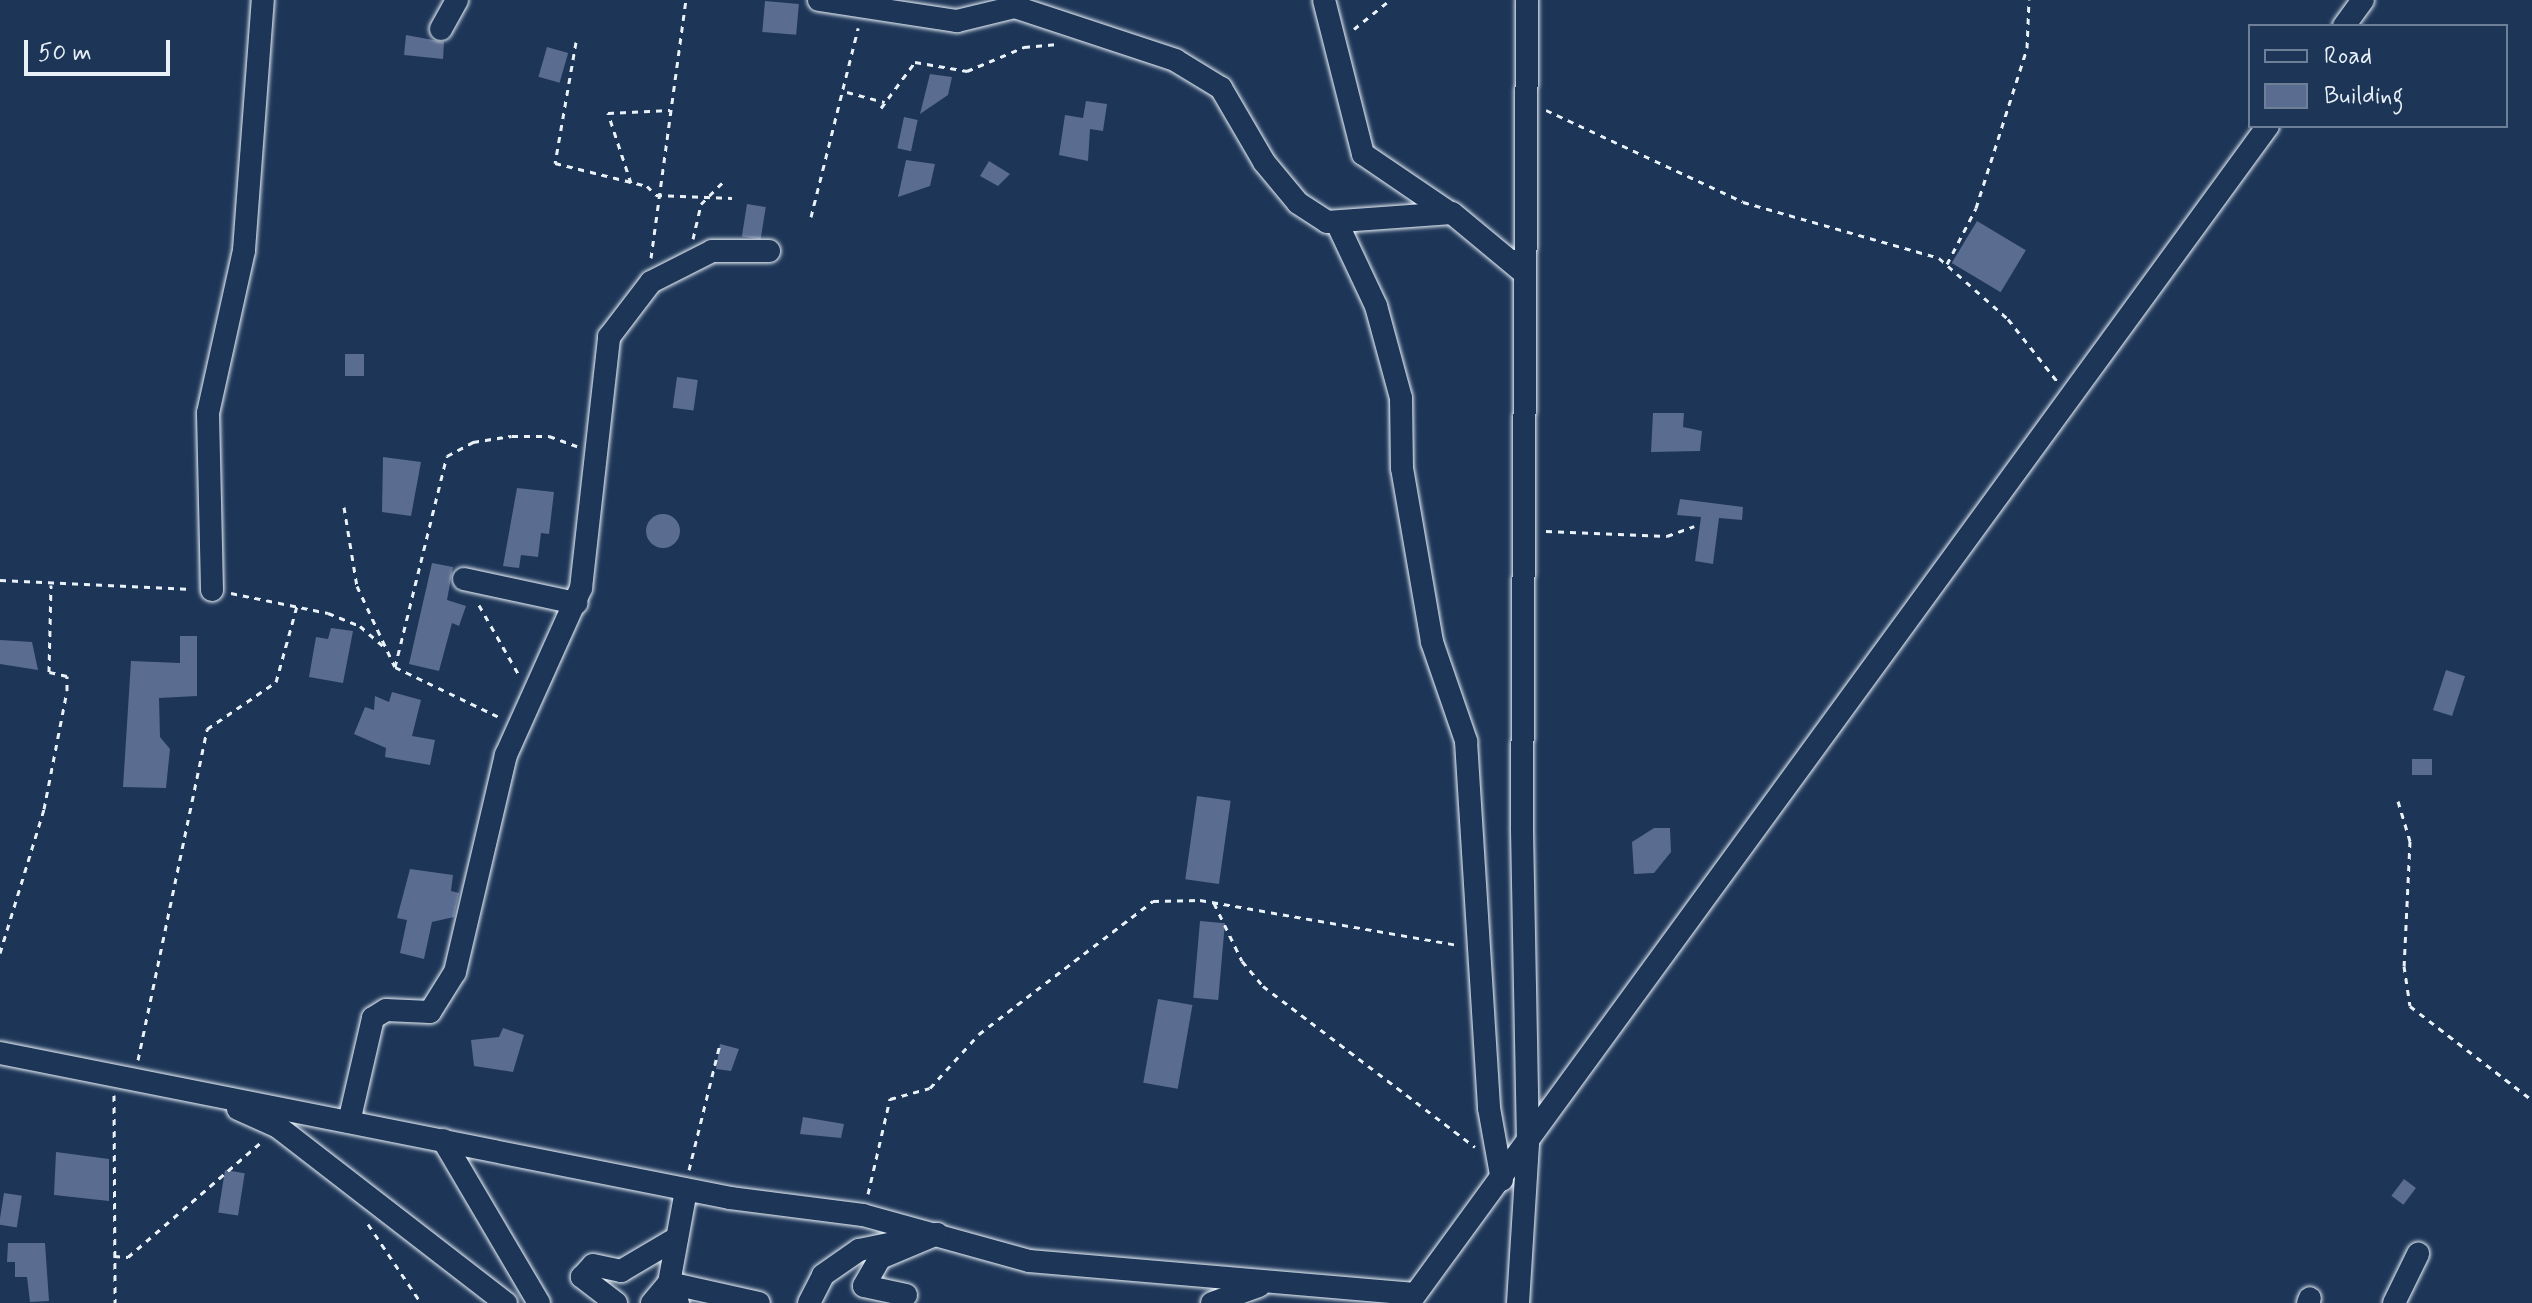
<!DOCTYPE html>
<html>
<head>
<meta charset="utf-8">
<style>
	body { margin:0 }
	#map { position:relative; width:2532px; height:1303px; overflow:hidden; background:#1d3557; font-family:Mynerve,sans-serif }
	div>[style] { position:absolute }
	.building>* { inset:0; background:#5a6c90; transform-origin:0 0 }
	.round { border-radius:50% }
	.path>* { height:3px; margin-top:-1.5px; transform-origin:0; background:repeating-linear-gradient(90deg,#e8f1f8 0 6px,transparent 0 12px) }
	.roads { filter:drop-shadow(0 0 2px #e8f1f8) drop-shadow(0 0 2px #e8f1f8) }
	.minor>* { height:22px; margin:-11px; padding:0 11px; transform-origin:11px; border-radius:11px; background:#1d3557 }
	span { translate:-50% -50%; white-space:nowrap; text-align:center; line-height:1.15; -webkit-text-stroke:6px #1d3557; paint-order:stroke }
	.legend { position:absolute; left:2248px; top:24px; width:260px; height:104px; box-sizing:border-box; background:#1d3557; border:2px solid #6e8097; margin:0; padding:10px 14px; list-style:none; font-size:24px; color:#e8f1f8 }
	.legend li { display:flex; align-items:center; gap:16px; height:40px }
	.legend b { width:40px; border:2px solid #6e8097 }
	.scale { position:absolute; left:24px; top:40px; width:146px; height:36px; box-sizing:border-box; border:4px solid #e8f1f8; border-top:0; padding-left:10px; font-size:24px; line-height:28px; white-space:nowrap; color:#e8f1f8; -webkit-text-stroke:6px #1d3557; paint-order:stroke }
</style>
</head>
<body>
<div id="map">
	<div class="building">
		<div style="left:765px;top:1px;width:34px;height:31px;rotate:5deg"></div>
		<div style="clip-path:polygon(406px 35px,444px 42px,443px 59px,404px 55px)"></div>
		<div style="left:547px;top:47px;width:22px;height:31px;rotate:16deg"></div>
		<div style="clip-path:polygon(930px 74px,952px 77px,948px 95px,920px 114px)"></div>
		<div style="clip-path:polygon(1086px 101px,1107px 104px,1103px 131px,1090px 129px,1088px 161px,1059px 155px,1065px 115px,1083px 118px)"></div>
		<div style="left:904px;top:117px;width:14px;height:32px;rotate:12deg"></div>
		<div style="clip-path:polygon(906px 160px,935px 164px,930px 186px,898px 197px)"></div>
		<div style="clip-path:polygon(989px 161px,1010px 174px,998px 186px,980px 176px)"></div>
		<div style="left:747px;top:204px;width:19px;height:33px;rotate:9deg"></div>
		<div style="left:1977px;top:221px;width:57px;height:49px;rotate:31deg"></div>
		<div style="left:345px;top:354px;width:19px;height:22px"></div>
		<div style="left:677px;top:377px;width:21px;height:31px;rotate:8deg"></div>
		<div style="clip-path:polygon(1653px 413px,1684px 413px,1683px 427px,1702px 431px,1700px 451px,1651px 452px)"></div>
		<div style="clip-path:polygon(383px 457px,421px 462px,411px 516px,382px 512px)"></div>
		<div style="clip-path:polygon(517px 488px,554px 492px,549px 534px,541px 533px,538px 557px,521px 555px,519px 568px,503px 566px)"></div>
		<div style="clip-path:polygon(1680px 499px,1743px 507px,1742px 520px,1719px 518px,1713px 564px,1695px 561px,1701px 517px,1677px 515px)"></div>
		<div class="round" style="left:646px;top:514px;width:34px;height:34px"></div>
		<div style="clip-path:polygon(432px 563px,453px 567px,447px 600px,466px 606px,459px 626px,452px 623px,439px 671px,409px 664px)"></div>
		<div style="clip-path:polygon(331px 628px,353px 631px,343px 683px,309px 677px,316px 637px,328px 639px)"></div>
		<div style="clip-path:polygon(180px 636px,197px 636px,197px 696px,159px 698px,160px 737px,170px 749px,166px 788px,123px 787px,131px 661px,180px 663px)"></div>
		<div style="clip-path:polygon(0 640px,32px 642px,38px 670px,0 664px)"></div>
		<div style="left:2446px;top:670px;width:20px;height:42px;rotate:18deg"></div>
		<div style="clip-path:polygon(392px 692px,421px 700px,412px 736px,435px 740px,430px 765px,385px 757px,386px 748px,354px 734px,365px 707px,374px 710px,375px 696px,389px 702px)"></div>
		<div style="left:2412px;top:759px;width:20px;height:16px"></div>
		<div style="left:1197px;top:796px;width:34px;height:84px;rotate:8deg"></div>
		<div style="clip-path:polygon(1654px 828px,1670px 828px,1671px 852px,1654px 873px,1634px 874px,1632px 842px)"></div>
		<div style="clip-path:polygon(410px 869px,453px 875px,451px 891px,459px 893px,454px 917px,432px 922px,424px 959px,400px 953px,407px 920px,397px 918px)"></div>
		<div style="left:1200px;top:921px;width:25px;height:77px;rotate:5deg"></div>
		<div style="left:1158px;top:999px;width:35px;height:85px;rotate:10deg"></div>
		<div style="clip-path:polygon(503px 1028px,524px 1035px,513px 1072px,474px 1066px,471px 1040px,499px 1037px)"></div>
		<div style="clip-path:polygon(720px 1044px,739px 1049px,731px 1071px,716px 1069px)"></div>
		<div style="clip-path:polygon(803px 1117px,844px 1124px,841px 1138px,800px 1134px)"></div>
		<div style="clip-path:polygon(56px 1152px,109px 1159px,109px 1201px,54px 1195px)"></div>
		<div style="left:225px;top:1170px;width:20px;height:43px;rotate:9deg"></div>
		<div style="left:2404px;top:1179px;width:15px;height:21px;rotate:37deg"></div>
		<div style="left:4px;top:1193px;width:18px;height:32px;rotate:9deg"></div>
		<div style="clip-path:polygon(8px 1243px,45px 1243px,49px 1301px,30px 1302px,27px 1277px,15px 1277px,15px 1262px,7px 1262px)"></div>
	</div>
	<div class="path">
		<div style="left:1354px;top:29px;width:46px;rotate:-38.9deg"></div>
		<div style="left:576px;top:42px;width:123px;rotate:99.8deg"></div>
		<div style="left:555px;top:163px;width:95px;rotate:14deg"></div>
		<div style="left:647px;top:186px;width:13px;rotate:45deg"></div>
		<div style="left:656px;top:195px;width:76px;rotate:2.3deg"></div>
		<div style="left:847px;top:92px;width:39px;rotate:15deg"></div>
		<div style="left:881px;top:108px;width:57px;rotate:-53.5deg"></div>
		<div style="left:915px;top:62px;width:53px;rotate:9.8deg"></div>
		<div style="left:967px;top:71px;width:62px;rotate:-22.8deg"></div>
		<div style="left:1024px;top:47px;width:34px;rotate:-5deg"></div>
		<div style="left:1546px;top:110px;width:217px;rotate:25deg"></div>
		<div style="left:1743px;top:202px;width:204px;rotate:15.9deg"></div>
		<div style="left:1939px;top:258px;width:92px;rotate:41.5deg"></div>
		<div style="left:2008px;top:319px;width:79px;rotate:51.7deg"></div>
		<div style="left:631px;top:183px;width:74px;rotate:-108.2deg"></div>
		<div style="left:608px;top:113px;width:62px;rotate:-2.8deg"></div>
		<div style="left:811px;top:217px;width:195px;rotate:-76deg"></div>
		<div style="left:693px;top:239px;width:36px;rotate:-77deg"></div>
		<div style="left:701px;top:204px;width:33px;rotate:-45deg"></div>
		<div style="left:651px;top:258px;width:260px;rotate:-82.3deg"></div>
		<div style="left:1947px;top:264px;width:63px;rotate:-62.6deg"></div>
		<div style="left:1976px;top:208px;width:168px;rotate:-72.3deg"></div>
		<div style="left:2027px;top:48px;width:48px;rotate:-87.6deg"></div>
		<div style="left:344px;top:507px;width:80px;rotate:80.7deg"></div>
		<div style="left:357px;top:586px;width:89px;rotate:64.9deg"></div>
		<div style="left:395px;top:667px;width:118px;rotate:25.7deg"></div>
		<div style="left:1546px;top:531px;width:121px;rotate:2.4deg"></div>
		<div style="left:1667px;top:536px;width:29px;rotate:-20deg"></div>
		<div style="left:0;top:580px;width:192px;rotate:2.7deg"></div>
		<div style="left:231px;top:593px;width:99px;rotate:11.7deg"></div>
		<div style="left:328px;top:613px;width:35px;rotate:22deg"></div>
		<div style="left:360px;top:626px;width:35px;rotate:41deg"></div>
		<div style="left:479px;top:605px;width:81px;rotate:60.3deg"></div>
		<div style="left:395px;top:667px;width:217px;rotate:-76.2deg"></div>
		<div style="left:447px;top:456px;width:30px;rotate:-28deg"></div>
		<div style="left:473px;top:442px;width:39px;rotate:-9deg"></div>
		<div style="left:512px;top:436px;width:37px"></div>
		<div style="left:549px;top:436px;width:30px;rotate:20deg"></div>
		<div style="left:2398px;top:801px;width:42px;rotate:73.3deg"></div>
		<div style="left:2410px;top:841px;width:125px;rotate:92.7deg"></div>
		<div style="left:2404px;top:966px;width:40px;rotate:81.5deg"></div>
		<div style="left:2410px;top:1006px;width:154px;rotate:37.6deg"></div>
		<div style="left:1214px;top:903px;width:64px;rotate:64.2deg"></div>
		<div style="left:1242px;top:961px;width:33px;rotate:50deg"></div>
		<div style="left:1263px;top:986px;width:266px;rotate:37.2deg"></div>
		<div style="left:0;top:953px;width:151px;rotate:-73deg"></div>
		<div style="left:44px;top:809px;width:120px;rotate:-79deg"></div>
		<div style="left:67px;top:691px;width:15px;rotate:-90deg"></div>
		<div style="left:67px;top:676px;width:18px;rotate:-167deg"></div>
		<div style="left:49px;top:672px;width:87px;rotate:-88.7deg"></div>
		<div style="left:138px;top:1060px;width:338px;rotate:-78.2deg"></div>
		<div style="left:207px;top:729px;width:83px;rotate:-34.3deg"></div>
		<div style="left:276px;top:682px;width:79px;rotate:-74.6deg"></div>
		<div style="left:114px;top:1095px;width:208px;rotate:89.7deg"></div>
		<div style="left:689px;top:1170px;width:130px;rotate:-76.2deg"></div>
		<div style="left:868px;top:1194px;width:98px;rotate:-77deg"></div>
		<div style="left:890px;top:1099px;width:41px;rotate:-15.4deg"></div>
		<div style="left:930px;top:1088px;width:73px;rotate:-47.8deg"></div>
		<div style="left:979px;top:1034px;width:219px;rotate:-37.4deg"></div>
		<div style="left:1153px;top:901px;width:47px;rotate:-1.2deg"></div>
		<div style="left:1200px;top:900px;width:261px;rotate:9.9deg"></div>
		<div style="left:368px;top:1224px;width:95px;rotate:56.1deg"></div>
		<div style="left:114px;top:1256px;width:14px;rotate:4deg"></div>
		<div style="left:128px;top:1257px;width:174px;rotate:-40.8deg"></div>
	</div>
	<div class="roads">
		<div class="minor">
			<div style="left:819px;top:0;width:140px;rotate:8.7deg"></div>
			<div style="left:957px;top:21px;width:60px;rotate:-13.6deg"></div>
			<div style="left:1015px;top:7px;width:169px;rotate:18.3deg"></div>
			<div style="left:1175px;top:60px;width:54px;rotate:31.3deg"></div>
			<div style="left:1221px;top:88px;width:86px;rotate:59.8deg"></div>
			<div style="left:1264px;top:162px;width:53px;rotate:50.3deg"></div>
			<div style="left:1298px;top:203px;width:35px;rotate:33deg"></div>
			<div style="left:1327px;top:222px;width:125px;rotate:-4.1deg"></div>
			<div style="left:1452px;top:213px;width:92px;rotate:39.7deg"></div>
			<div style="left:1324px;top:0;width:159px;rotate:75.8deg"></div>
			<div style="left:1363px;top:154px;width:102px;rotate:34.2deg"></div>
			<div style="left:2344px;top:26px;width:32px;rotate:-54deg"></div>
			<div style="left:441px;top:29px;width:33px;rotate:-61deg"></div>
			<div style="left:1337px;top:223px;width:92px;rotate:64.8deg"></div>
			<div style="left:1376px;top:306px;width:95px;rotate:74.8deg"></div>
			<div style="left:1401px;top:398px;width:70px;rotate:89.2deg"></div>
			<div style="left:1402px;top:468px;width:177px;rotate:80.2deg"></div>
			<div style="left:1432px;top:642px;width:105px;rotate:71deg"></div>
			<div style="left:1466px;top:741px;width:368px;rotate:86.4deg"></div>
			<div style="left:1489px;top:1108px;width:73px;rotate:79.8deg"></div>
			<div style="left:464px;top:579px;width:115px;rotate:12.1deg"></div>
			<div style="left:212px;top:590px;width:177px;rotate:-91.3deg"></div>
			<div style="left:208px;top:413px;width:167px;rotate:-77.5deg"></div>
			<div style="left:244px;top:250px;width:251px;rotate:-85.7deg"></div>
			<div style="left:0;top:1053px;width:744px;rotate:11.23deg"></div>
			<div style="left:730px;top:1198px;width:134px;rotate:7.3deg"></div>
			<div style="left:863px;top:1215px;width:172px;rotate:15.5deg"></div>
			<div style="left:1029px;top:1261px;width:387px;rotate:4.9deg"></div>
			<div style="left:238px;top:1109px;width:44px;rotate:24.2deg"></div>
			<div style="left:278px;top:1127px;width:288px;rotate:37.7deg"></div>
			<div style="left:349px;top:1122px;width:107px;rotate:-77deg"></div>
			<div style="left:373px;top:1018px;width:15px;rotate:-32deg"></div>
			<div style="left:386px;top:1010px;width:44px;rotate:2.6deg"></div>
			<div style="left:430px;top:1012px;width:47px;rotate:-58deg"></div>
			<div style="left:455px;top:972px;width:223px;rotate:-76.8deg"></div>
			<div style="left:506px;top:755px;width:183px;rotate:-65.8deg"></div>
			<div style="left:581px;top:588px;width:253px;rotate:-83.6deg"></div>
			<div style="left:609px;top:337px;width:69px;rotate:-52.6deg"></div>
			<div style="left:651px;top:282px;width:68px;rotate:-26.9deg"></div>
			<div style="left:712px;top:251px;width:57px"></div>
			<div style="left:443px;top:1140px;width:189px;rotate:59.5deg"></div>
			<div style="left:616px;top:1303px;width:43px;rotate:-142.6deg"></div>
			<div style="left:582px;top:1277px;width:16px;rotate:-47deg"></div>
			<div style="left:593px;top:1265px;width:29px;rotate:12deg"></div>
			<div style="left:621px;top:1271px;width:65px;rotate:-30.5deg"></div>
			<div style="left:652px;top:1303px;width:26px;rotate:-50deg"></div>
			<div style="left:669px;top:1283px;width:92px;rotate:12.5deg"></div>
			<div style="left:678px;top:1303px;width:22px;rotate:-114deg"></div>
			<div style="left:669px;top:1283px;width:95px;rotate:-79.6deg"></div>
			<div style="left:809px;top:1303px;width:31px;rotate:-63deg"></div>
			<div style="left:823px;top:1275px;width:44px;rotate:-34.8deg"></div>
			<div style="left:859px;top:1250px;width:80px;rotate:-11.6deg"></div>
			<div style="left:937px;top:1234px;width:62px;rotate:157.2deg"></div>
			<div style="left:880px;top:1258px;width:32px;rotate:120deg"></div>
			<div style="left:864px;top:1286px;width:43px;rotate:12.1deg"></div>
			<div style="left:1212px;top:1303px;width:50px;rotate:-19.9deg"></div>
			<div style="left:1409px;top:1303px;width:1457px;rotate:-53.88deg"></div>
			<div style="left:1518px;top:1303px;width:160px;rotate:-86.4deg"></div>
			<div style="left:1528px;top:1143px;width:317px;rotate:-91.1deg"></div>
			<div style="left:1522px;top:826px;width:826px;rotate:-89.65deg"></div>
			<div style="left:2308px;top:1303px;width:5px;rotate:-68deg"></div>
			<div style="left:2394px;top:1303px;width:55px;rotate:-63.9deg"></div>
		</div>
	</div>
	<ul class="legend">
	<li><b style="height:10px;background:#1d3557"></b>Road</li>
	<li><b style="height:22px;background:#5a6c90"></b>Building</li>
	</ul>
	<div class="scale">50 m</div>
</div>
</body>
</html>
